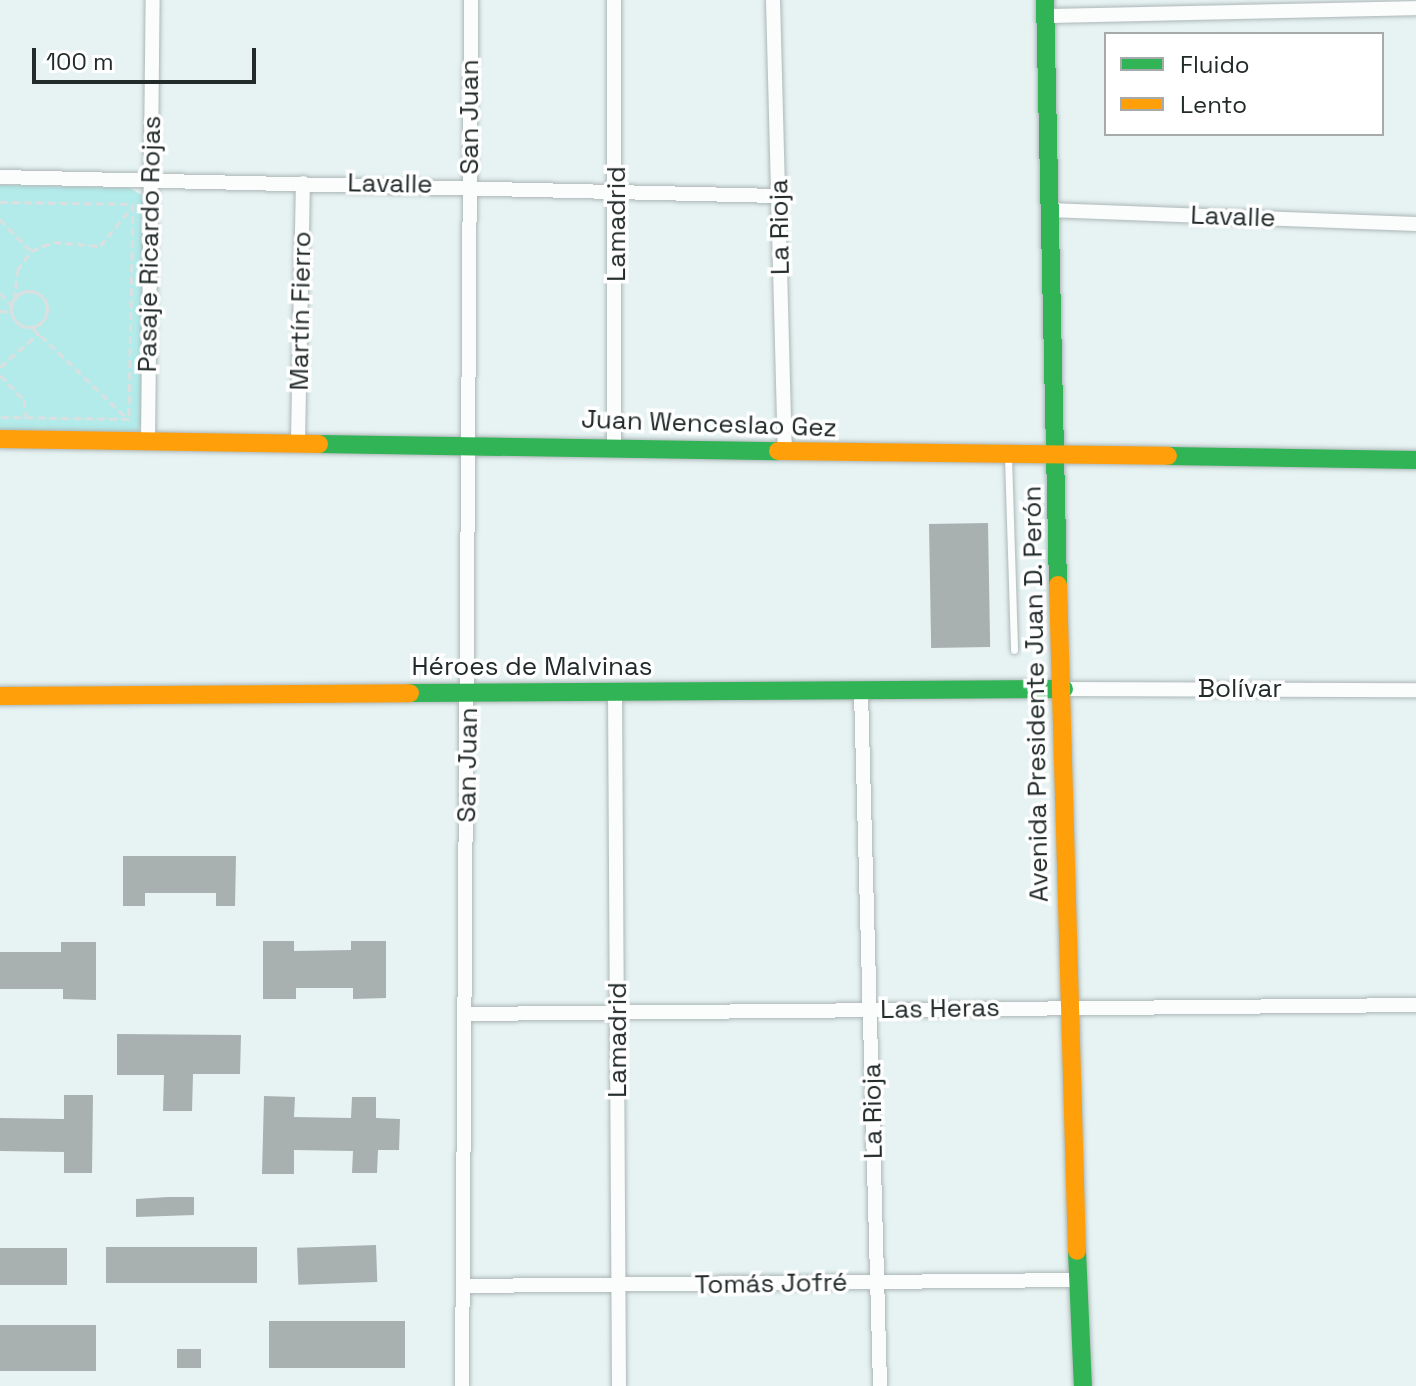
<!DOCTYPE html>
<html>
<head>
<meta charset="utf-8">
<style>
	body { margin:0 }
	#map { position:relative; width:1416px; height:1386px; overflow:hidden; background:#e7f3f3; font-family:"Space Grotesk",sans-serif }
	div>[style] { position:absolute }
	.green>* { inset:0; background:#b2ebea }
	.building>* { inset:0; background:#a8b0b0; transform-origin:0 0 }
	.path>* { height:3px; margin-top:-1.5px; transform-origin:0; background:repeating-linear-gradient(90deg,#dbdfdf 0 8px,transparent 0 12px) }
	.path>.ring { margin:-1.5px; padding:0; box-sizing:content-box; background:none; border:3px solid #dbdfdf; border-radius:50% }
	.roads { filter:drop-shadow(0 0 2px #adb6b6) drop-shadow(0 0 2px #adb6b6) }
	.lane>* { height:7px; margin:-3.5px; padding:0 3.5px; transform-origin:3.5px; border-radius:3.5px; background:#fbfdfd }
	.street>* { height:14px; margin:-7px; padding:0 7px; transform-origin:7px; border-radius:7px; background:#fbfdfd }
	.fast>* { height:18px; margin:-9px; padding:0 9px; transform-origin:9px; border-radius:9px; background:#30b455 }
	.slow>* { height:18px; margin:-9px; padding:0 9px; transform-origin:9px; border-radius:9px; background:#ff9f0a }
	span { translate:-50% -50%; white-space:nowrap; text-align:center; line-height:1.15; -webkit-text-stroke:7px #fff; paint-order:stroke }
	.street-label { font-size:26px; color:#222a2a }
	.legend { position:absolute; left:1104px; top:32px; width:280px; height:104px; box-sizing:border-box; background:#fff; border:2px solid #a7aaaa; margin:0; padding:10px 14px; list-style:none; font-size:24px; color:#222a2a }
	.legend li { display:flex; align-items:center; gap:16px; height:40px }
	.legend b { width:40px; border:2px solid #a7aaaa }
	.scale { position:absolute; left:32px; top:48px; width:224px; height:36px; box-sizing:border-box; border:4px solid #222a2a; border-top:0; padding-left:10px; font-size:24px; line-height:28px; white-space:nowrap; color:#222a2a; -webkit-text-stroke:6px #fff; paint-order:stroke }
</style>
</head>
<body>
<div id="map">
	<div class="green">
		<div style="clip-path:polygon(0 185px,130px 188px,143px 196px,142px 422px,137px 433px,0 433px)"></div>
	</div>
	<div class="building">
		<div style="left:988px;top:523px;width:124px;height:59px;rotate:89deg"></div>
		<div style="clip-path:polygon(123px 856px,236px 856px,235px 906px,216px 906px,216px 893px,145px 893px,145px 906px,123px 906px)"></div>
		<div style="clip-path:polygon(263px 941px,294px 941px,294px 951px,351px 950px,351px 941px,386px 941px,386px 998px,353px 999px,353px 988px,296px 988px,296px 999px,263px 999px)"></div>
		<div style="clip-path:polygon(61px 942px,96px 942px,96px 1000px,63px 999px,63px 989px,0 989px,0 952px,61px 952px)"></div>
		<div style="clip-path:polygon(117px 1034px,241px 1035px,240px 1074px,193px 1074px,192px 1111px,163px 1111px,164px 1075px,117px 1075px)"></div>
		<div style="clip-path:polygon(64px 1095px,93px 1095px,92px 1173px,64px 1173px,64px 1152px,0 1151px,0 1118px,64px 1119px)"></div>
		<div style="clip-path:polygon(264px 1096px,295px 1097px,294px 1117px,351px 1118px,352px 1097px,376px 1097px,376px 1118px,400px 1119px,399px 1150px,378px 1150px,377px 1173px,352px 1173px,353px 1151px,294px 1150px,294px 1174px,262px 1174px)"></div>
		<div style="clip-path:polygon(168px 1197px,194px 1197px,194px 1215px,136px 1217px,136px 1199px)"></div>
		<div style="left:376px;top:1245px;width:37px;height:79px;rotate:88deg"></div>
		<div style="left:106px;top:1247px;width:151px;height:36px"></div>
		<div style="left:0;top:1248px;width:67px;height:37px"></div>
		<div style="left:269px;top:1321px;width:136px;height:47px"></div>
		<div style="left:0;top:1325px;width:96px;height:46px"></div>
		<div style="left:177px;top:1349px;width:24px;height:19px"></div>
	</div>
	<div class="path">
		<div style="left:0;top:202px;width:133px;rotate:0.9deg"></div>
		<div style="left:133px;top:204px;width:215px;rotate:91.1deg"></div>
		<div style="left:129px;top:419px;width:129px;rotate:-179.1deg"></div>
		<div style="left:0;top:219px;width:45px;rotate:45.9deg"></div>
		<div class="ring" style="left:11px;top:291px;width:33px;height:33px"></div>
		<div style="left:0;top:293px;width:18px;rotate:47deg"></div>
		<div style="left:15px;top:300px;width:29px;rotate:-86deg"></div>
		<div style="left:17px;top:271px;width:24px;rotate:-55deg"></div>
		<div style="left:31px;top:251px;width:24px;rotate:-22deg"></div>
		<div style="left:53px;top:242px;width:47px;rotate:4.9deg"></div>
		<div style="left:100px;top:246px;width:52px;rotate:-50.5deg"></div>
		<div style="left:0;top:311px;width:12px;rotate:5deg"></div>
		<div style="left:32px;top:327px;width:134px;rotate:43.8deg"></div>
		<div style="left:0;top:367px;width:52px;rotate:-41.1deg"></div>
		<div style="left:0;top:375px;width:35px;rotate:46deg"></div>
		<div style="left:24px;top:400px;width:17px;rotate:83deg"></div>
	</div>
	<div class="roads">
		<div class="lane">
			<div style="left:1008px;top:457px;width:193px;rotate:88.2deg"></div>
		</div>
		<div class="street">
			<div style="left:614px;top:0;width:448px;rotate:90deg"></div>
			<div style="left:773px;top:0;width:453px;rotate:88.5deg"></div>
			<div style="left:1046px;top:16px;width:370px;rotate:-1.2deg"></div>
			<div style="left:0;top:177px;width:779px;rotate:1.4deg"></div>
			<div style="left:1049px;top:210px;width:367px;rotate:2.2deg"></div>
			<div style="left:298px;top:440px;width:257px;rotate:-88.9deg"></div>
			<div style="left:148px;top:441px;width:441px;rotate:-89.4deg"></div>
			<div style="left:1064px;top:689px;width:352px;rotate:0.2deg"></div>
			<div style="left:861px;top:692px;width:694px;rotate:88.43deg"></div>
			<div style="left:615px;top:693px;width:693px;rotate:89.67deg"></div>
			<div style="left:465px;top:1014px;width:951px;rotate:-0.54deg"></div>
			<div style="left:463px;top:1286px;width:616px;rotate:-0.56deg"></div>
			<div style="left:462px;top:1386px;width:1386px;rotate:-89.63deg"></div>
		</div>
		<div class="fast">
			<div style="left:1045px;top:0;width:585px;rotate:88.73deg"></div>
			<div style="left:319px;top:444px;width:459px;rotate:0.9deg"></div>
			<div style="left:1168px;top:456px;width:248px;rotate:0.9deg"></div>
			<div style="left:410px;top:693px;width:654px;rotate:-0.35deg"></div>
			<div style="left:1077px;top:1251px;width:135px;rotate:87.5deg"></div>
		</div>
		<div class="slow">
			<div style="left:0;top:439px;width:319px;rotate:0.9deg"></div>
			<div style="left:778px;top:451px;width:390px;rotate:0.7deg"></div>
			<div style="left:1058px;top:585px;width:666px;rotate:88.37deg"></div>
			<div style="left:0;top:696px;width:410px;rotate:-0.4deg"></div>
		</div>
	</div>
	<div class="street-label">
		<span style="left:470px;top:117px;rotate:-90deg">San Juan</span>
		<span style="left:390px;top:184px;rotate:1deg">Lavalle</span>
		<span style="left:1233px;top:217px;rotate:2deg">Lavalle</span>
		<span style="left:617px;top:224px;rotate:-90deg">Lamadrid</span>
		<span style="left:780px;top:227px;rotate:-91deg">La Rioja</span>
		<span style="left:150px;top:244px;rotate:-89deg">Pasaje Ricardo Rojas</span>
		<span style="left:301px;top:311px;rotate:-89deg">Martín Fierro</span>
		<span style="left:709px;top:424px;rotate:2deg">Juan Wenceslao Gez</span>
		<span style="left:532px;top:667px">Héroes de Malvinas</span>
		<span style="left:1240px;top:689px">Bolívar</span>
		<span style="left:1036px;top:694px;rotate:-91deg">Avenida Presidente Juan D. Perón</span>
		<span style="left:468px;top:765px;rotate:-89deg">San Juan</span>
		<span style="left:940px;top:1009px;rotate:-1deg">Las Heras</span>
		<span style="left:618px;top:1040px;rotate:-90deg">Lamadrid</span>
		<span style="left:873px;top:1111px;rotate:-91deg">La Rioja</span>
		<span style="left:771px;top:1284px;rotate:-1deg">Tomás Jofré</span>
	</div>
	<ul class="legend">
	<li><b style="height:10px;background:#30b455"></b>Fluido</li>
	<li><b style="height:10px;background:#ff9f0a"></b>Lento</li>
	</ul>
	<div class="scale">100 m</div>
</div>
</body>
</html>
